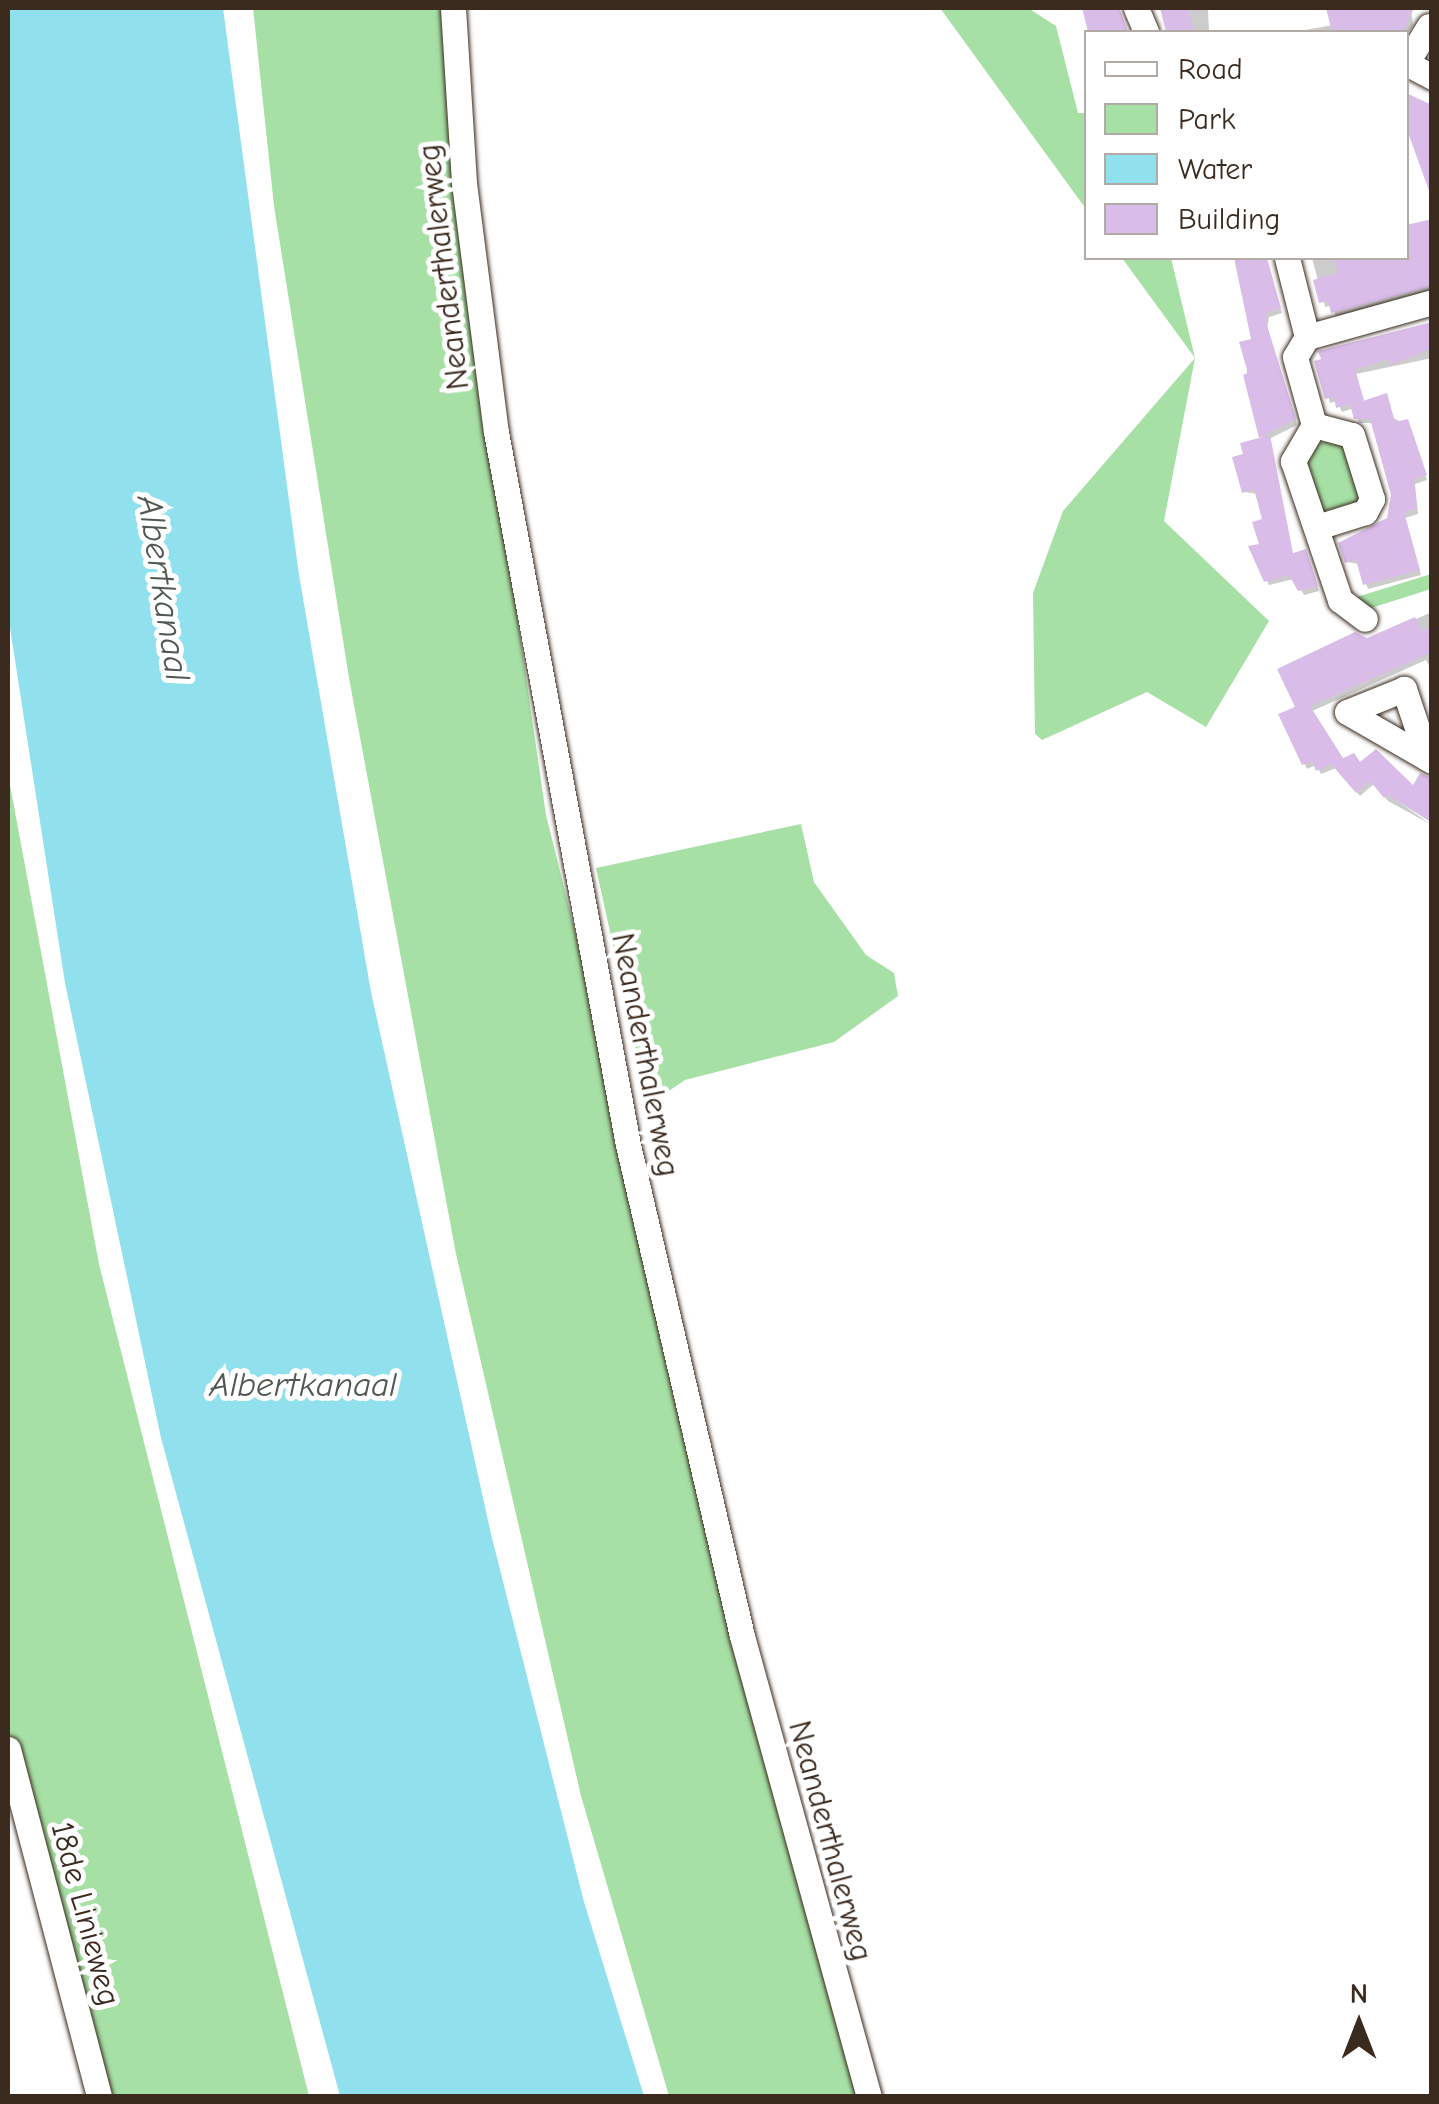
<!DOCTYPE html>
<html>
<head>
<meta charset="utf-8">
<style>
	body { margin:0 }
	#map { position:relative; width:1439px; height:2104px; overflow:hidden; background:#fff; font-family:"Comic Neue",sans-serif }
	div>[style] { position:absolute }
	.green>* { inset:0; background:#a6e0a5 }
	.water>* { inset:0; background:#90e0ed }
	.shadow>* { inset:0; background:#0003 }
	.building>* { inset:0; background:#dabce9 }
	.roads { filter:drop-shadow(0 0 2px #3b2a1e) drop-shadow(0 0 2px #3b2a1e) }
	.minor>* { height:25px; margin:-12.5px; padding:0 12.5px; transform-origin:12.5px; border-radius:12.5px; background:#fff }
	span { translate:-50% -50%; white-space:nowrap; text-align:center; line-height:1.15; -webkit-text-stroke:10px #fff; paint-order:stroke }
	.street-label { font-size:32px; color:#3b2a1e }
	.water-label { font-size:35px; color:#505852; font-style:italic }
	.frame { position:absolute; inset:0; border:10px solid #3b2a1e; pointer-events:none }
	.legend { position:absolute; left:1084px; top:30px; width:325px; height:230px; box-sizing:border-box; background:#fff; border:2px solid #b1aaa5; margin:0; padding:12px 18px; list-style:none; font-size:30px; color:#3b2a1e }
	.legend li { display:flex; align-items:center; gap:20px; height:50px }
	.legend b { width:50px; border:2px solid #b1aaa5 }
	.north { position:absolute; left:1309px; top:1974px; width:100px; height:100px; -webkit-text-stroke:8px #fff; paint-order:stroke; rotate:0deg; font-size:28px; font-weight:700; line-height:40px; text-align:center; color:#3b2a1e }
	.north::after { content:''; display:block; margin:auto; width:35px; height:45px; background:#3b2a1e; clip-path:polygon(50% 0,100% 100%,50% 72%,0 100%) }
</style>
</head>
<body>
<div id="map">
	<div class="green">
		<div style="clip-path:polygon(253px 8px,441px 8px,464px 251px,546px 815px,864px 2096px,669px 2096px,581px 1796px,456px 1254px,349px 678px,274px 206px)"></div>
		<div style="clip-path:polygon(940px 8px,1028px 8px,1056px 26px,1078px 113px,1086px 113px,1086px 209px)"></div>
		<div style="clip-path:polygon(1122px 258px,1171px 258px,1195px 358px,1164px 521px,1269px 621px,1206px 727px,1147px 692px,1042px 740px,1035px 734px,1033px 593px,1063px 511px,1195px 358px)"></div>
		<div style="clip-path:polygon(1335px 440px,1347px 447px,1361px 496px,1358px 504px,1324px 515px,1301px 460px,1307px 446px)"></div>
		<div style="clip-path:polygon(1431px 574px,1431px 589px,1365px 610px,1347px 600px)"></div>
		<div style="clip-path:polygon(8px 774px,99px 1264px,309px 2096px,111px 2096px,8px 1738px)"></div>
		<div style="clip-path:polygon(801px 824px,814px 882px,866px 955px,894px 973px,898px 996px,834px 1042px,685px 1080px,648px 1105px,596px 868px)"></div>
	</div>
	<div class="water">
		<div style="clip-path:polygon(8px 8px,223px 8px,299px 575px,371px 992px,491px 1534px,584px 1902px,644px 2096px,340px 2096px,161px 1438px,65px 983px,8px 615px)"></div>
	</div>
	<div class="shadow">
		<div style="clip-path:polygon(1086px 8px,1119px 8px,1127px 32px,1094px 32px)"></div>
		<div style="clip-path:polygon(1163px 8px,1208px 8px,1209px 32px,1171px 32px)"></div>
		<div style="clip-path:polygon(1329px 8px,1411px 8px,1413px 25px,1406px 35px,1294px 32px,1333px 25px)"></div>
		<div style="clip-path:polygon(1432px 221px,1432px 291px,1336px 317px,1332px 305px,1325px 307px,1312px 258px,1370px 258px,1373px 269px,1418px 256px)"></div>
		<div style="clip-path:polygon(1236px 258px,1266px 258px,1282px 313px,1269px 317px,1267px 329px,1297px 425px,1269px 439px,1293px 555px,1307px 557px,1319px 591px,1304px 595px,1294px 579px,1269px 585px,1251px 548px,1262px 545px,1265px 521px,1258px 494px,1244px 492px,1246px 456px,1263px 440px,1246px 376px,1254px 340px)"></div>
		<div style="clip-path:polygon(1432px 329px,1432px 358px,1356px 374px,1364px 403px,1409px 426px,1427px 480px,1415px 484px,1418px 514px,1405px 518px,1421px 575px,1368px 589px,1359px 564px,1347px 562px,1390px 519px,1394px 495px,1374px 423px,1359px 423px,1354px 408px,1342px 412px,1337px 401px,1330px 403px,1318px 363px)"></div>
		<div style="clip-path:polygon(1432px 612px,1432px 671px,1426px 660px,1310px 712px,1342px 761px,1430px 824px,1388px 801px,1374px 784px,1360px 796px,1336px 768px,1321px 774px,1316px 765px,1307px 769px,1281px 720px,1367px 641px)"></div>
	</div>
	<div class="building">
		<div style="clip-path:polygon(1082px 8px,1119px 8px,1128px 31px,1088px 32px)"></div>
		<div style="clip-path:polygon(1160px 8px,1188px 8px,1194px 32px,1166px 32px)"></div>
		<div style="clip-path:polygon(1326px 8px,1414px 8px,1403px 32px,1332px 32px)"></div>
		<div style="clip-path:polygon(1406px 93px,1432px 105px,1432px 199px,1406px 127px)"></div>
		<div style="clip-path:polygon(1432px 219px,1432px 286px,1331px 313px,1328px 301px,1319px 303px,1313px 280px,1338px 273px,1333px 258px,1406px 258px,1406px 225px)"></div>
		<div style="clip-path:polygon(1234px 258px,1267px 258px,1281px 308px,1267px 312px,1266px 322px,1296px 419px,1259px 438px,1243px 375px,1248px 373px,1239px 342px,1251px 339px)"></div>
		<div style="clip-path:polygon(1432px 322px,1432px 348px,1391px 365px,1389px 359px,1355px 369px,1364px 400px,1336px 408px,1334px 397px,1325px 399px,1314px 361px,1321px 359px,1318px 351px)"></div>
		<div style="clip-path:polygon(1387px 393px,1395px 422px,1408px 419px,1427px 475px,1414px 479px,1416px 509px,1404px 512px,1420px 570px,1363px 585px,1356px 560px,1345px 563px,1338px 543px,1387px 518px,1391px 495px,1370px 419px,1354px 419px,1350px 405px)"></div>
		<div style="clip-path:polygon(1270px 435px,1293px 553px,1306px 549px,1318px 586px,1298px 591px,1289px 575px,1264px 582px,1248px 546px,1259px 544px,1252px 522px,1262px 519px,1254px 489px,1242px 493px,1232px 457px,1243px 454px,1240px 443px)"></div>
		<div style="clip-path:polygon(1415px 617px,1422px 631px,1432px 627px,1432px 652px,1310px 706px,1343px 758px,1354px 753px,1360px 762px,1376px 749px,1413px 785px,1420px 773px,1432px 778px,1432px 823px,1388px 795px,1384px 798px,1370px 781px,1356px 793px,1331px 764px,1316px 771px,1312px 761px,1302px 765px,1278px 714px,1295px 707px,1277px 669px,1355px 632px,1367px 638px)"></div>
	</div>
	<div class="roads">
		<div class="minor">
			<div style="left:453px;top:8px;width:175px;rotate:86.4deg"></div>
			<div style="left:464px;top:183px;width:251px;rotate:82.7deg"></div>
			<div style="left:496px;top:432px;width:725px;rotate:79.51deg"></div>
			<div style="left:628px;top:1145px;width:504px;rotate:76.93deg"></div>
			<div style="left:742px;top:1636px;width:477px;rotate:74.6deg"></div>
			<div style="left:1136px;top:8px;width:26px;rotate:67deg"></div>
			<div style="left:1407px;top:62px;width:42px;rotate:-58.6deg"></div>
			<div style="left:1406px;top:63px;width:30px;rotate:28deg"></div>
			<div style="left:1287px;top:258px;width:81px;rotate:75.8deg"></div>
			<div style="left:1307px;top:337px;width:23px;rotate:121deg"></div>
			<div style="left:1295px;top:357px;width:71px;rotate:74.4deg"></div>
			<div style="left:1314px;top:425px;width:42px;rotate:120.3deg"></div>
			<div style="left:1293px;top:461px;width:147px;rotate:71.3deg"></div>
			<div style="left:1340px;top:600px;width:31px;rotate:37deg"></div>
			<div style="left:1307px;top:337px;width:130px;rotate:-15.6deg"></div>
			<div style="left:1314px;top:425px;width:39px;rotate:15deg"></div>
			<div style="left:1352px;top:435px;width:67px;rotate:72.6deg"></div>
			<div style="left:1372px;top:499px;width:15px;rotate:118deg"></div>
			<div style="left:1365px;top:512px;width:50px;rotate:162.6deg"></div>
			<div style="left:1427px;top:758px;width:73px;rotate:-108.4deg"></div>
			<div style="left:1404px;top:689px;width:61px;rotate:158deg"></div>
			<div style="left:1347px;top:712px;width:98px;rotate:30deg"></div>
			<div style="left:8px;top:1749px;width:359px;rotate:75.3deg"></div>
		</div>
	</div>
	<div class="street-label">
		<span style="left:444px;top:267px;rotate:-97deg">Neanderthalerweg</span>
		<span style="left:645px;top:1055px;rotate:79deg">Neanderthalerweg</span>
		<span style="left:830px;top:1841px;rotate:75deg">Neanderthalerweg</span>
		<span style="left:85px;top:1914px;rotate:75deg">18de Linieweg</span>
	</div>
	<div class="water-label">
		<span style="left:163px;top:588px;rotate:81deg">Albertkanaal</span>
		<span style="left:303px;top:1385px">Albertkanaal</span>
	</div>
	<div class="frame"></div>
	<ul class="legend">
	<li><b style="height:12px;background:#fff"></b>Road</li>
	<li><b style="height:28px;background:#a6e0a5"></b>Park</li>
	<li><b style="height:28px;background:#90e0ed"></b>Water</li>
	<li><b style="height:28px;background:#dabce9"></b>Building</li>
	</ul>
	<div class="north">N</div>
</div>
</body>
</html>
